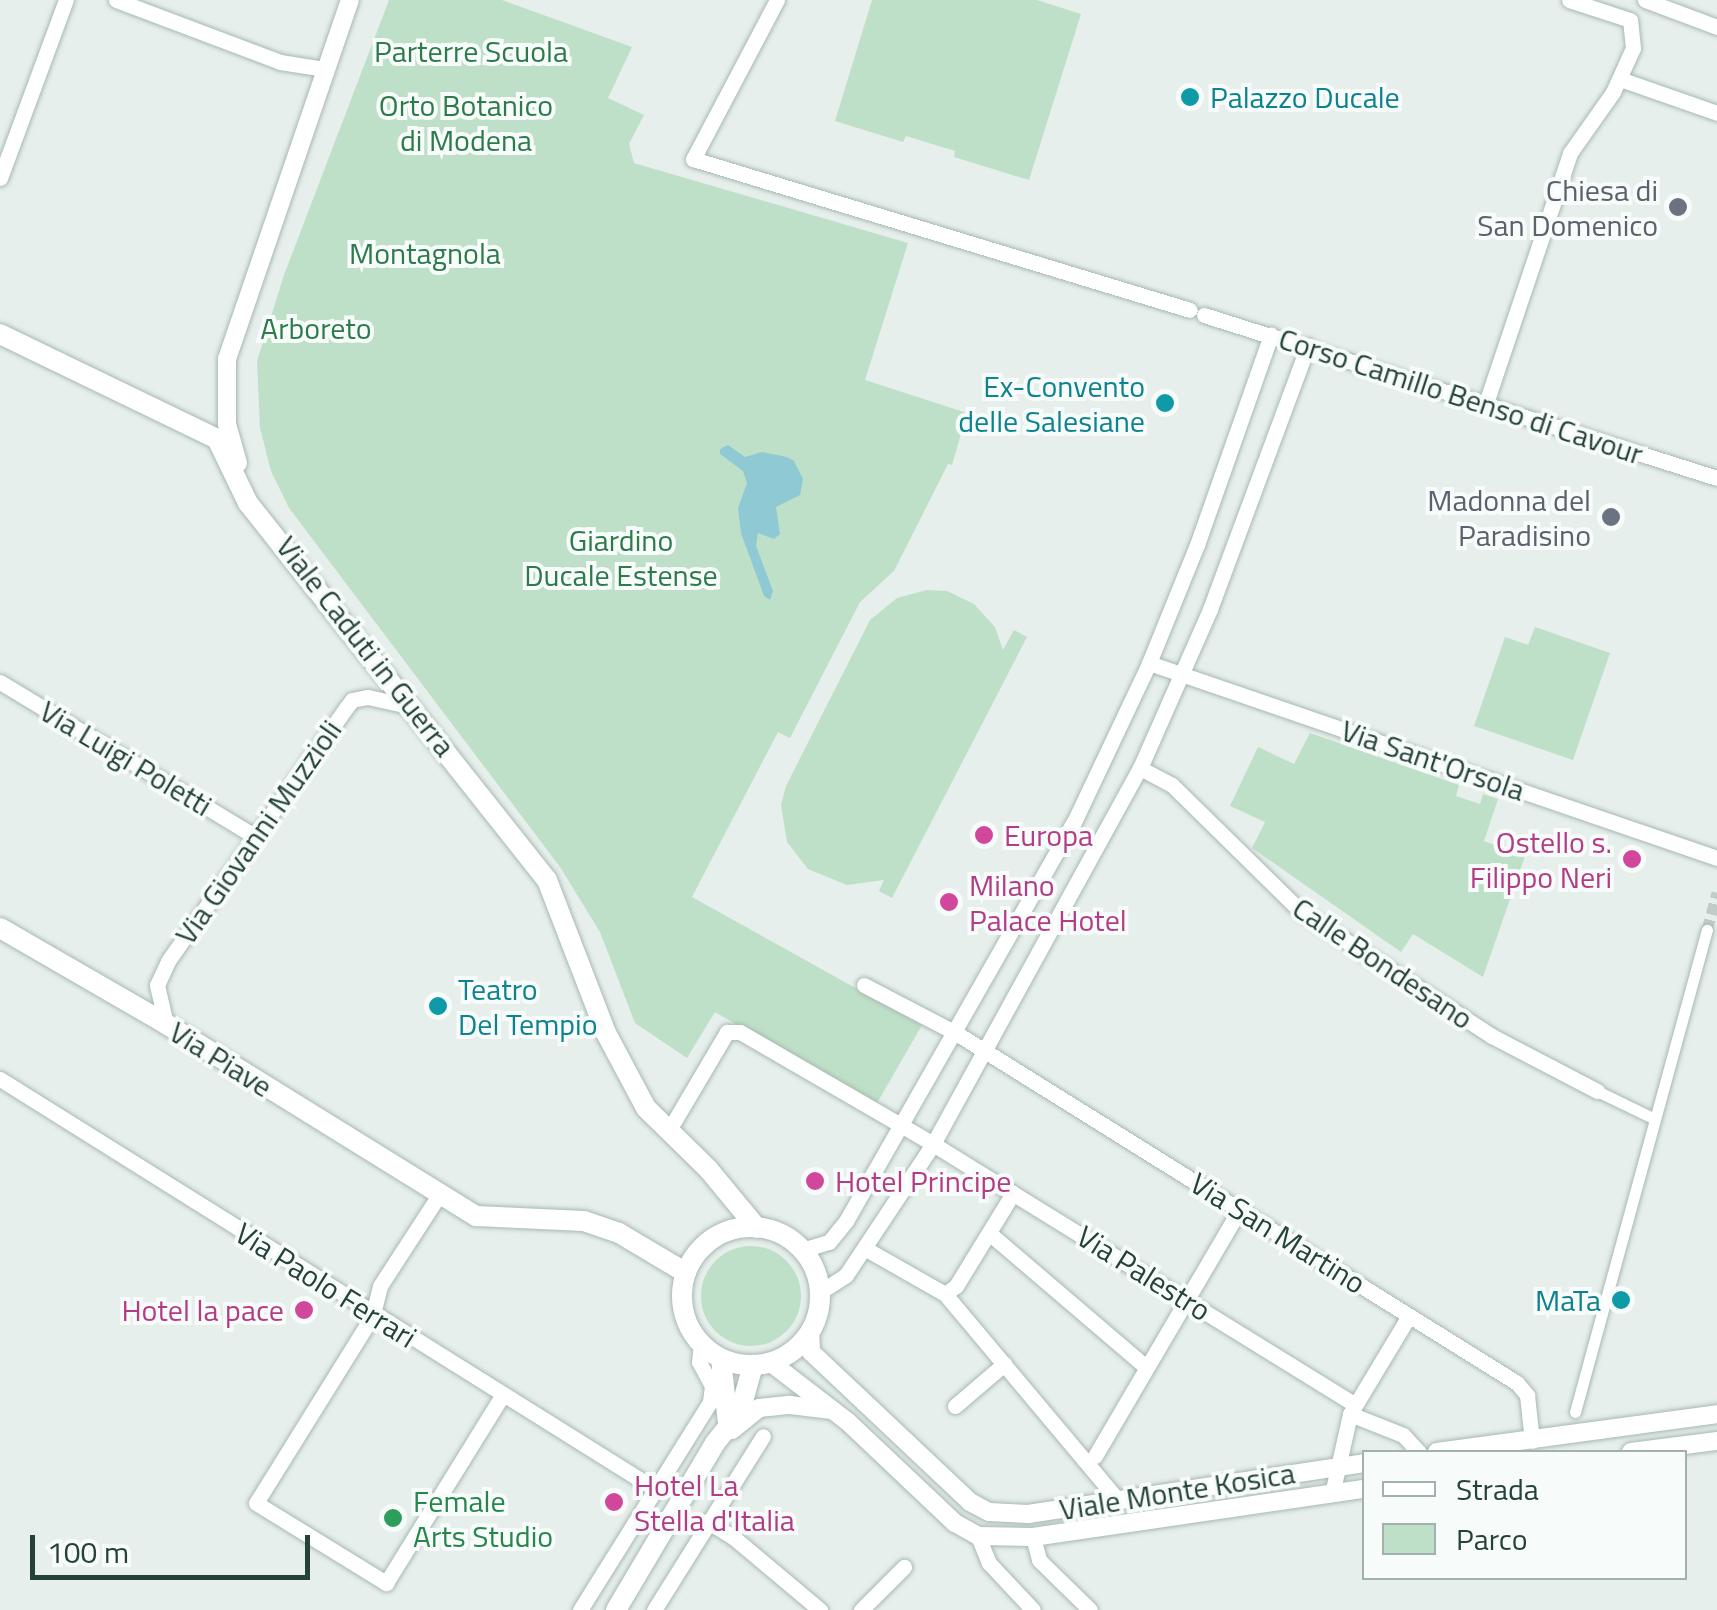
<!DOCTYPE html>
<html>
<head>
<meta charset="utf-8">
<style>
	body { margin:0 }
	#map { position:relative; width:1717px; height:1610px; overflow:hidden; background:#e6efeb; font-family:"Titillium Web",sans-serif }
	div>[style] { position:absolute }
	.green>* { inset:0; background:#bfe0c8 }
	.round { border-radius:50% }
	.water>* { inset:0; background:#8ec9d4 }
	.pedestrian-tunnel>* { height:11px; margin-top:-5.5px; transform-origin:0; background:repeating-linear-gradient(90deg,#bfccc8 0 11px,transparent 0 16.5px) }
	.roads { filter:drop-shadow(0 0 2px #a8b8b2) drop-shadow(0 0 2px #a8b8b2) }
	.pedestrian>* { height:11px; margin:-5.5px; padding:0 5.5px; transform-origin:5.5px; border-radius:5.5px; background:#fff }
	.minor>* { height:15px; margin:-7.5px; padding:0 7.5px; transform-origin:7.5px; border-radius:7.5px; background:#fff }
	.tertiary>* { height:18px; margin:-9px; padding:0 9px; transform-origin:9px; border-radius:9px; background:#fff }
	.secondary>* { height:20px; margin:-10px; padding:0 10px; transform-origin:10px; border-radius:10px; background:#fff }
	.secondary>.ring { margin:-10px; padding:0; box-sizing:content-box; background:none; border:20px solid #fff; border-radius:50% }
	.dots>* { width:28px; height:28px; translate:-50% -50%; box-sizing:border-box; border:5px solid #f7fbf9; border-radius:50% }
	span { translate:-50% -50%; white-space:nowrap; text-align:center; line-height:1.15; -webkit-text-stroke:8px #f7fbf9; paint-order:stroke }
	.park-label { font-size:30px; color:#2d7a4b }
	.culture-label { font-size:30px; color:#0d838f }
	.left { translate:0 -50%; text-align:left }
	.right { translate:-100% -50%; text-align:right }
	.worship-label { font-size:30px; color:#5b616d }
	.street-label { font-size:30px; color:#24423a }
	.hotel-label { font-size:30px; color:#b23c85 }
	.leisure-label { font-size:30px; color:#27864d }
	.legend { position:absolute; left:1362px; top:1450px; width:325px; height:130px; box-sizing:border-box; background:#f7fbf9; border:2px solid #a3b1ad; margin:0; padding:12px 18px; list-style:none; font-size:30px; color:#24423a }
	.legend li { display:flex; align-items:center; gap:20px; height:50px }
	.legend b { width:50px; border:2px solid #a3b1ad }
	.scale { position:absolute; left:30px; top:1535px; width:280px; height:45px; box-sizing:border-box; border:5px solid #24423a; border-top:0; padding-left:12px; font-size:30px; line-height:35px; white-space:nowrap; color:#24423a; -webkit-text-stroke:8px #f7fbf9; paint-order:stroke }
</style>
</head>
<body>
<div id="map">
	<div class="green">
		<div style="clip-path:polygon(389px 0,502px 0,632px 47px,608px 98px,644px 115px,629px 144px,634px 163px,908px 243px,865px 380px,967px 413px,952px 465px,948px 464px,894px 571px,860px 602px,790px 738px,778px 732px,692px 897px,922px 1025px,876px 1105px,715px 1012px,687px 1058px,635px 1023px,600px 932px,560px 867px,289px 508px,271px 471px,260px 428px,257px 361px,284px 275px)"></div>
		<div style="clip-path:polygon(872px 0,1037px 0,1081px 14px,1029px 180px,954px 157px,955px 151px,906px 136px,903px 142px,835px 121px)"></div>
		<div style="clip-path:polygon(927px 590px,947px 591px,974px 604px,995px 627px,1003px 650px,1014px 630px,1027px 637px,892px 898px,879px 891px,884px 880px,847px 885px,808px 869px,787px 842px,781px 805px,786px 786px,870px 620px,897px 598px)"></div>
		<div style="clip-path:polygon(1535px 627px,1610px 653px,1573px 760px,1474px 726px,1505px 637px,1528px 645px)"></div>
		<div style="clip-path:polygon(1310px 733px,1459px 785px,1456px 796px,1480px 804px,1483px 794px,1498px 799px,1484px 841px,1525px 856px,1483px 977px,1413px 934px,1401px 952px,1252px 848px,1265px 822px,1230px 806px,1258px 747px,1294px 764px)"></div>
		<div class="round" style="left:701px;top:1246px;width:100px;height:100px"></div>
	</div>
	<div class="water">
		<div style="clip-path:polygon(728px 445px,745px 457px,762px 452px,787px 457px,794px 461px,803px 479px,800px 495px,776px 507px,780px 534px,774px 539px,758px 533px,756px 546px,773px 591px,770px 600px,764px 596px,741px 533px,738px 508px,747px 483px,743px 471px,720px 454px,720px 449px)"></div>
	</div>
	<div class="pedestrian-tunnel">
		<div style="left:1707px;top:930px;width:39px;rotate:-75deg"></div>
	</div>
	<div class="roads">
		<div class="pedestrian">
			<div style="left:1597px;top:1091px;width:64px;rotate:25.8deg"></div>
			<div style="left:1575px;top:1412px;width:500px;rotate:-74.7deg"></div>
		</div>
		<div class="minor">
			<div style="left:116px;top:0;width:175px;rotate:20.7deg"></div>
			<div style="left:280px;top:62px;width:46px;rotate:8.8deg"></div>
			<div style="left:777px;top:0;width:180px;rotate:117.8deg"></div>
			<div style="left:693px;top:159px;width:519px;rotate:16.9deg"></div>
			<div style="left:1645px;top:0;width:77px;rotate:20.6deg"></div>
			<div style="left:1620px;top:79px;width:103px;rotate:19.3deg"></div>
			<div style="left:0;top:178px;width:190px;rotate:-69.7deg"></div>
			<div style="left:1204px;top:315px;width:538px;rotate:17.63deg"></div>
			<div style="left:1486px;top:403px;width:264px;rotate:-71.4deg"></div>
			<div style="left:1570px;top:153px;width:75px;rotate:-54.8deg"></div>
			<div style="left:1613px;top:92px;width:48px;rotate:-65.6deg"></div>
			<div style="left:1633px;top:48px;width:28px;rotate:-96deg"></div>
			<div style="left:1630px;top:20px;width:64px;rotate:-161.8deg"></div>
			<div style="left:1149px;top:663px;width:601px;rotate:18.95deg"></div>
			<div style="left:0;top:682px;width:296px;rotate:31.2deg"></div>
			<div style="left:1140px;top:768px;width:36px;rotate:28deg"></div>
			<div style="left:1172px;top:785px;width:180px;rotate:44.5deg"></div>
			<div style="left:1300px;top:911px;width:229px;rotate:33.1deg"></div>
			<div style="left:1492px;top:1036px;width:119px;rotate:27.6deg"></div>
			<div style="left:864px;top:985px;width:104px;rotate:27.6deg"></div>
			<div style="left:956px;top:1033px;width:661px;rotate:31.96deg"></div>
			<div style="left:1517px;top:1383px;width:16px;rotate:50deg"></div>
			<div style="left:1527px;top:1395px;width:46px;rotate:83.8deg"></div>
			<div style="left:166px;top:1024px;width:40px;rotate:-103deg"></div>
			<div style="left:157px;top:985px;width:26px;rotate:-65deg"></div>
			<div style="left:168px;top:961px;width:309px;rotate:-54.9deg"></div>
			<div style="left:346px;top:708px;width:10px;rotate:-53deg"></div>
			<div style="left:352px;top:700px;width:16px;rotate:-11deg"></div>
			<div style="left:368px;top:697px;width:41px;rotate:12.7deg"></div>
			<div style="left:0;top:1079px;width:773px;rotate:32.04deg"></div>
			<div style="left:669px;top:1130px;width:114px;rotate:-59.4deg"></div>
			<div style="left:727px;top:1032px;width:13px"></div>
			<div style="left:740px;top:1032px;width:223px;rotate:30.1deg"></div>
			<div style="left:933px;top:1144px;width:495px;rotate:31.7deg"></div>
			<div style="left:439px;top:1195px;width:108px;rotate:123deg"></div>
			<div style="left:380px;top:1286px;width:30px;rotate:104deg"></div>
			<div style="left:373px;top:1315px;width:221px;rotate:121.9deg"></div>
			<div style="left:256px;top:1503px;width:153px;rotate:31.6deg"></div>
			<div style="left:386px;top:1583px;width:222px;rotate:-58.2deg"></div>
			<div style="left:989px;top:1233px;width:206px;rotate:40.5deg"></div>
			<div style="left:866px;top:1249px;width:91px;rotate:29.7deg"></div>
			<div style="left:945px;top:1294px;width:269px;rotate:50deg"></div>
			<div style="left:802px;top:1250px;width:28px;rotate:-17deg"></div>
			<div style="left:829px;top:1242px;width:27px;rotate:-51deg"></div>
			<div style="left:846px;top:1221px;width:460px;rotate:-60.3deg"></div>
			<div style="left:1074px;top:822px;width:176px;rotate:-64.7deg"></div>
			<div style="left:1149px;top:663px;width:127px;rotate:-67.9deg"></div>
			<div style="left:1197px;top:545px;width:223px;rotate:-70.6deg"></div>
			<div style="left:820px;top:1292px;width:31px;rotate:-33deg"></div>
			<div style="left:846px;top:1275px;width:157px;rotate:-56.4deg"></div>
			<div style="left:933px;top:1144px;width:429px;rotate:-61.2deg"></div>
			<div style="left:1140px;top:768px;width:174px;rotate:-66.2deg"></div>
			<div style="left:1210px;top:609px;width:281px;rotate:-69.6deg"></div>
			<div style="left:945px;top:1294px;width:14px;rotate:-36deg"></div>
			<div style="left:956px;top:1286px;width:109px;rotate:-58.5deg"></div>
			<div style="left:955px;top:1406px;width:65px;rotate:-40.6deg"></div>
			<div style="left:1350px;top:1414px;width:57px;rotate:21.6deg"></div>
			<div style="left:1403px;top:1435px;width:23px;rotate:47deg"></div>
			<div style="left:1095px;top:1456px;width:286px;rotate:-59.6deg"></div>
			<div style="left:1332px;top:1494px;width:82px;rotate:-77.3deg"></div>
			<div style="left:1350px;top:1414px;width:114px;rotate:-59deg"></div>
			<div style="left:707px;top:1521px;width:31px;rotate:32deg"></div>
			<div style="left:733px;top:1537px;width:114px;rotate:40deg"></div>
			<div style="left:978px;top:1536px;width:29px;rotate:68deg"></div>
			<div style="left:989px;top:1563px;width:64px;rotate:46.9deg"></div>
			<div style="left:1033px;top:1537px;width:24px;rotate:75deg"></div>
			<div style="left:1039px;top:1560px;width:71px;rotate:44.4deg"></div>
			<div style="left:580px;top:1610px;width:245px;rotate:-58deg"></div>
			<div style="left:710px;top:1402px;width:16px;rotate:-83deg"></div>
			<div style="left:712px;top:1386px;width:27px;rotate:-118deg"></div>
			<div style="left:699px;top:1362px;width:19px;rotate:-84deg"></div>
			<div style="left:654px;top:1610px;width:205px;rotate:-57.9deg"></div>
			<div style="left:861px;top:1610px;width:61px;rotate:-45deg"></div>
		</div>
		<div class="tertiary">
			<div style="left:238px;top:463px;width:41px;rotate:-105.8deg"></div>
			<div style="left:227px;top:424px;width:65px;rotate:-90deg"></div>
			<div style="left:227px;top:359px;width:379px;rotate:-71.1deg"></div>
			<div style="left:810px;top:1331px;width:21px;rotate:87deg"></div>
			<div style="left:811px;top:1352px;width:219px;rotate:43.3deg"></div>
			<div style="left:970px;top:1502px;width:21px;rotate:28deg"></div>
			<div style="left:989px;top:1512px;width:39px;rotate:3deg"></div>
			<div style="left:1028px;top:1514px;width:340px;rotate:-8.6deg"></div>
			<div style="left:770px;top:1362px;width:97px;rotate:37.5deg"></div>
			<div style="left:847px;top:1421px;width:149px;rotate:43.4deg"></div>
			<div style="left:955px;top:1523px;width:26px;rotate:29deg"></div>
			<div style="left:978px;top:1536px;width:55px;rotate:1deg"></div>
			<div style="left:1033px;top:1537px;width:334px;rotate:-8.3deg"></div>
			<div style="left:732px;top:1430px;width:35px;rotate:-39deg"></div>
			<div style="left:759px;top:1408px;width:31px;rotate:-6deg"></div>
			<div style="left:790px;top:1405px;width:38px;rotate:7deg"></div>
			<div style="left:1437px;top:1452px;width:283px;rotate:-7.7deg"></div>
			<div style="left:1631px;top:1452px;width:87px;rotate:-7.3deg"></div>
		</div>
		<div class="secondary">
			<div style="left:0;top:334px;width:241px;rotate:25.8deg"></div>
			<div style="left:217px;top:439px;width:71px;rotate:64.2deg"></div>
			<div style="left:248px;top:503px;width:481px;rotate:51.6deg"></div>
			<div style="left:547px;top:880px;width:164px;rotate:68.9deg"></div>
			<div style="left:606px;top:1033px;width:85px;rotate:61.9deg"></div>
			<div style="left:646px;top:1108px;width:88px;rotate:44.5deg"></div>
			<div style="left:709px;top:1170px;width:75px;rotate:50.4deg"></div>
			<div style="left:0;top:928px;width:192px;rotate:30deg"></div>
			<div style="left:166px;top:1024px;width:365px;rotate:31.8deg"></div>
			<div style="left:476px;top:1216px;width:108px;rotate:2.7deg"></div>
			<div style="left:584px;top:1221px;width:37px;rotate:19deg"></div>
			<div style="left:619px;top:1233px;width:78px;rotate:30.8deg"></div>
			<div class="ring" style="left:682px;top:1227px;width:118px;height:118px"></div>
			<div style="left:721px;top:1359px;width:64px;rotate:83.8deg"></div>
			<div style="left:616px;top:1610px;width:194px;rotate:-59.3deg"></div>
			<div style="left:715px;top:1443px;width:40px;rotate:-51deg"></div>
			<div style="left:740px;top:1412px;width:49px;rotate:-74.5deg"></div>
		</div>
	</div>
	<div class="dots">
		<div style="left:1190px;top:97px;background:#0f9aa8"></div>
		<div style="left:1678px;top:207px;background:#6b7280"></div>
		<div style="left:1165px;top:403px;background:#0f9aa8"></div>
		<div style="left:1611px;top:517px;background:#6b7280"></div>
		<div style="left:984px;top:835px;background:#d1479c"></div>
		<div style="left:1632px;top:859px;background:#d1479c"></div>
		<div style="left:949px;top:902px;background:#d1479c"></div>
		<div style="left:438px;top:1006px;background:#0f9aa8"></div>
		<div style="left:815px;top:1181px;background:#d1479c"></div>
		<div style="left:1621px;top:1300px;background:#0f9aa8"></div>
		<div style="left:304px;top:1310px;background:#d1479c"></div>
		<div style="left:614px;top:1502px;background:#d1479c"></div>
		<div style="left:393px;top:1518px;background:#2e9e5b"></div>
	</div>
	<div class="park-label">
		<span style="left:471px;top:51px">Parterre Scuola</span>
		<span style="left:466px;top:122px">Orto Botanico<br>di Modena</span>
		<span style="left:425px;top:253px">Montagnola</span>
		<span style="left:316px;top:328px">Arboreto</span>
		<span style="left:621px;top:557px">Giardino<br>Ducale Estense</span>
	</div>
	<div class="culture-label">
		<span class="left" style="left:1210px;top:97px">Palazzo Ducale</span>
		<span class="right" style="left:1145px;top:403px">Ex-Convento<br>delle Salesiane</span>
		<span class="left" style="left:458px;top:1006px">Teatro<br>Del Tempio</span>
		<span class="right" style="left:1601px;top:1300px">MaTa</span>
	</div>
	<div class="worship-label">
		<span class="right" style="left:1658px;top:207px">Chiesa di<br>San Domenico</span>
		<span class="right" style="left:1591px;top:517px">Madonna del<br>Paradisino</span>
	</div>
	<div class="street-label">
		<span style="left:1461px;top:396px;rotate:18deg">Corso Camillo Benso di Cavour</span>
		<span style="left:366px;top:646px;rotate:52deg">Viale Caduti in Guerra</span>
		<span style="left:126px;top:758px;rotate:31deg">Via Luigi Poletti</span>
		<span style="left:1433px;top:760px;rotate:19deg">Via Sant'Orsola</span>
		<span style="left:258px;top:832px;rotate:-55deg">Via Giovanni Muzzioli</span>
		<span style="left:1383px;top:963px;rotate:34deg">Calle Bondesano</span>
		<span style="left:221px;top:1059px;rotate:32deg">Via Piave</span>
		<span style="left:1278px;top:1233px;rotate:32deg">Via San Martino</span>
		<span style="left:1144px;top:1273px;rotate:32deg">Via Palestro</span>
		<span style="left:326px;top:1285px;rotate:32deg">Via Paolo Ferrari</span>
		<span style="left:1177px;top:1491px;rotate:-9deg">Viale Monte Kosica</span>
	</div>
	<div class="hotel-label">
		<span class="left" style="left:1004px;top:835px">Europa</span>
		<span class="right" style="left:1612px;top:859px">Ostello s.<br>Filippo Neri</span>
		<span class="left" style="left:969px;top:902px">Milano<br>Palace Hotel</span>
		<span class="left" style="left:835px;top:1181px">Hotel Principe</span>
		<span class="right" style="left:284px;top:1310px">Hotel la pace</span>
		<span class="left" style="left:634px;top:1502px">Hotel La<br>Stella d'Italia</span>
	</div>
	<div class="leisure-label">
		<span class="left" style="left:413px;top:1518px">Female<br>Arts Studio</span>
	</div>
	<ul class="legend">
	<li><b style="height:12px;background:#fff"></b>Strada</li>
	<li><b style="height:28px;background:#bfe0c8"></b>Parco</li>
	</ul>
	<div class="scale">100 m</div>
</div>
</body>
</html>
